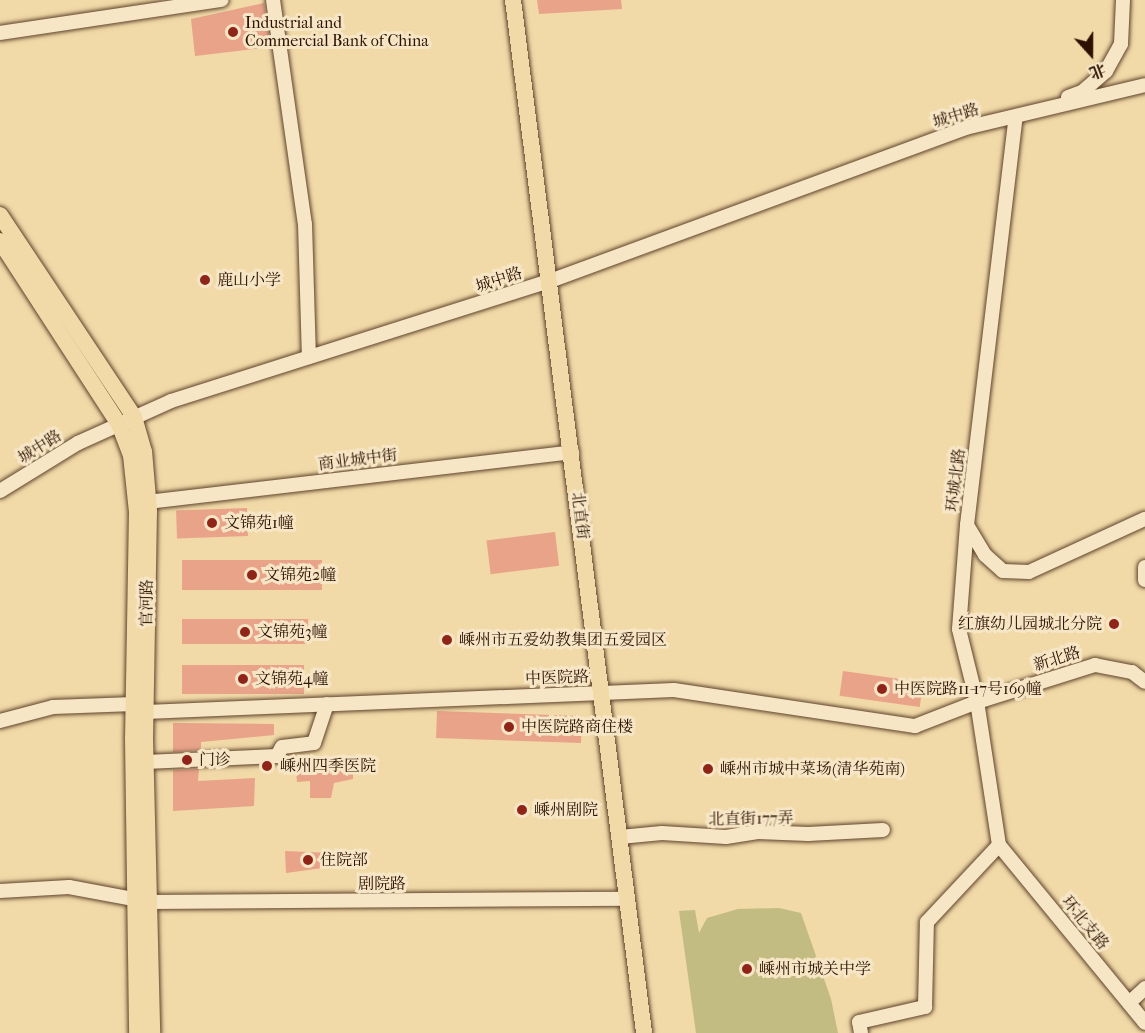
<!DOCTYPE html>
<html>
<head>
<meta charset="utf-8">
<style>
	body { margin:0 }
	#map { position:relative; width:1145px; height:1033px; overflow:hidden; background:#f1d9a8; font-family:"IM FELL French Canon","Noto Serif SC",serif }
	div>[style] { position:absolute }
	.green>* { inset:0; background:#c2bc82 }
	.building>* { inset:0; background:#e8a389; transform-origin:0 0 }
	.roads { filter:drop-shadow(0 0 2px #5e432a) drop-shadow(0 0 2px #5e432a) }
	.minor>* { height:14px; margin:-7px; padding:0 7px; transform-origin:7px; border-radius:7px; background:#f6e6c6 }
	.major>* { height:16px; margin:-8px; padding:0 8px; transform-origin:8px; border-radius:8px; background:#f1d9a8 }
	.dots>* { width:16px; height:16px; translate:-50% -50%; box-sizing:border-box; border:3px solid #f6e6c6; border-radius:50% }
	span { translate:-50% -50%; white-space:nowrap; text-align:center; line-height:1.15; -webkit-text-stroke:6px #f6e6c6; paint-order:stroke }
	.poi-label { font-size:16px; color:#2d1100 }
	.left { translate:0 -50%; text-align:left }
	.right { translate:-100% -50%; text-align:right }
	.street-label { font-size:16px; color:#2d1100 }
	.north { position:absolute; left:1061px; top:24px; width:60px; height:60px; -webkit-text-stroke:4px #f6e6c6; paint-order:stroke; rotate:159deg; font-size:16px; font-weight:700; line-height:24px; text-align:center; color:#2d1100 }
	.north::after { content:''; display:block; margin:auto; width:21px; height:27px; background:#2d1100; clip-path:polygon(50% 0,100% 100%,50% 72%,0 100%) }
</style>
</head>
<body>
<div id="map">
	<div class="green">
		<div style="clip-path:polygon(779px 908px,801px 913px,831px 999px,838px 1033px,696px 1033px,679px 911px,695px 910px,699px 933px,707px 918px,738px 909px)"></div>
	</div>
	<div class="building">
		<div style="clip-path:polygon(537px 0,621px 0,622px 9px,539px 14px)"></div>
		<div style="clip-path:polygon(264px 3px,271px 47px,195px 56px,191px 19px)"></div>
		<div style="left:247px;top:508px;width:28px;height:71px;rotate:88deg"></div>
		<div style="left:555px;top:532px;width:34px;height:69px;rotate:83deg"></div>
		<div style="left:182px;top:560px;width:140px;height:30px"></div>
		<div style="left:308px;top:619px;width:25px;height:126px;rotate:90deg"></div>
		<div style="left:182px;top:665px;width:122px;height:29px"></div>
		<div style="left:843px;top:671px;width:81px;height:25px;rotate:8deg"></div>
		<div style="left:437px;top:711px;width:145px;height:27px;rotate:2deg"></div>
		<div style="clip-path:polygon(173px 723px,274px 724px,274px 735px,201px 742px,201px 750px,173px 752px)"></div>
		<div style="clip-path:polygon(295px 758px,353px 760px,353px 779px,334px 783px,331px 798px,310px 798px,310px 781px,297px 782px)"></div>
		<div style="clip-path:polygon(199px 769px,198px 781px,255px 778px,254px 806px,173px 811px,173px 770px)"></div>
		<div style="clip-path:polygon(285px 851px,332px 853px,330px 867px,286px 873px)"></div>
	</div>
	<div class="roads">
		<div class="minor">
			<div style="left:273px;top:0;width:226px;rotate:81.9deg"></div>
			<div style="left:305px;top:224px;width:133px;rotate:88.3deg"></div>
			<div style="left:0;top:33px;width:224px;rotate:-8.5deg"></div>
			<div style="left:1068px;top:97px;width:15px;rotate:-20deg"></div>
			<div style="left:1082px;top:92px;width:32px;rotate:-41deg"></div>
			<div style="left:1106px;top:71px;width:31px;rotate:-61deg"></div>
			<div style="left:1121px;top:44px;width:44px;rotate:-87.4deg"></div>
			<div style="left:0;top:491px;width:92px;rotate:-31.6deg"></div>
			<div style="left:78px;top:443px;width:102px;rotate:-24.3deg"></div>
			<div style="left:171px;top:401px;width:398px;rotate:-17.6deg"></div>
			<div style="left:550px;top:281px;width:442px;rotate:-20.2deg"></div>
			<div style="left:965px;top:128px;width:185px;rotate:-13.4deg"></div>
			<div style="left:148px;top:502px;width:427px;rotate:-6.7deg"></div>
			<div style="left:967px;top:525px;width:35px;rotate:59deg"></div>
			<div style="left:985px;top:555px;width:24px;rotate:42deg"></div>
			<div style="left:1003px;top:571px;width:26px;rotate:2deg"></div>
			<div style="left:1029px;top:572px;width:128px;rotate:-24.6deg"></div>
			<div style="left:1145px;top:567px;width:13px;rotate:90deg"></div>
			<div style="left:0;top:721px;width:55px;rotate:-14.8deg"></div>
			<div style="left:53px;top:707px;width:81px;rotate:-2.1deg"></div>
			<div style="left:134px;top:704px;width:14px;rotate:34deg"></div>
			<div style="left:146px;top:712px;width:528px;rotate:-2.39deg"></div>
			<div style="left:674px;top:690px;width:244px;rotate:8.5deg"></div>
			<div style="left:915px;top:726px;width:66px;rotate:-21.2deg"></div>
			<div style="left:977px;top:702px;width:124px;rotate:-17.4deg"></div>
			<div style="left:1095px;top:665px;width:38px;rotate:11deg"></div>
			<div style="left:1132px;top:672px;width:16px;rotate:38deg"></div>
			<div style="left:146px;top:762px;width:131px;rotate:-2.6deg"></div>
			<div style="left:277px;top:756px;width:10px;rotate:-61deg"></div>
			<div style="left:282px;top:747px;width:32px;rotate:-7deg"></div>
			<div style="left:314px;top:743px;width:41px;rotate:-71.6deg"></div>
			<div style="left:620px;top:837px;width:42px;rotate:-5.4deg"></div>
			<div style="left:662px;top:833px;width:64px;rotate:3.6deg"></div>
			<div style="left:726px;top:837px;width:32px;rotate:-9deg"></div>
			<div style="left:758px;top:832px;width:50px;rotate:2.3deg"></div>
			<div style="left:808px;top:834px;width:75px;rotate:-3.1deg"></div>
			<div style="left:999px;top:845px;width:145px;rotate:-98.7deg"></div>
			<div style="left:977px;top:702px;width:75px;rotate:-103.9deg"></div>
			<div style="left:959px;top:629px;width:104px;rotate:-85.6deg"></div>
			<div style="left:967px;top:525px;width:411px;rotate:-83.2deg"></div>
			<div style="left:999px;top:845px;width:230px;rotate:50.6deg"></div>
			<div style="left:0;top:891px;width:69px;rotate:-3.3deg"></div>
			<div style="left:69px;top:887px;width:81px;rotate:10.6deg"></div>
			<div style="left:149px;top:902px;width:479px;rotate:-0.4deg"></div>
			<div style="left:1129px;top:1003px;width:22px;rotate:-43deg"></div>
			<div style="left:861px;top:1033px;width:11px;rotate:-100deg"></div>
			<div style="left:859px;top:1022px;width:68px;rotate:-12.8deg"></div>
			<div style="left:925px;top:1007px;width:85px;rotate:-88.7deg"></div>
			<div style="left:927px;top:922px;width:105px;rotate:-46.9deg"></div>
		</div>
		<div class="major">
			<div style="left:513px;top:0;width:1041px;rotate:82.77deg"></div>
			<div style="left:0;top:215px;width:242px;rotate:56.4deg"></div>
			<div style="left:134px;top:417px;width:35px;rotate:74deg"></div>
			<div style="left:144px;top:451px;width:60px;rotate:85.2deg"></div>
			<div style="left:149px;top:511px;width:227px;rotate:91deg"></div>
			<div style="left:145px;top:738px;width:295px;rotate:88.6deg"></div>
			<div style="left:0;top:241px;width:218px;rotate:57deg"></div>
			<div style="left:119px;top:424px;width:33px;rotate:69deg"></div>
			<div style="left:131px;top:455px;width:57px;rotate:84deg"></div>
			<div style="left:137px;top:512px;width:226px;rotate:91deg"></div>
			<div style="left:133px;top:738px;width:295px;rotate:89.2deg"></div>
		</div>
	</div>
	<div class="dots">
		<div style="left:233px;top:32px;background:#8f2418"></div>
		<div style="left:205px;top:280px;background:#8f2418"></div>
		<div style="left:212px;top:523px;background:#8f2418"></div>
		<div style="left:252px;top:575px;background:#8f2418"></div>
		<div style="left:1114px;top:624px;background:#8f2418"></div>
		<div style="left:245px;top:632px;background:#8f2418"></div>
		<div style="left:447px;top:640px;background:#8f2418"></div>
		<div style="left:243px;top:679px;background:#8f2418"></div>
		<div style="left:882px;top:689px;background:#8f2418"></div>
		<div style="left:509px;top:727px;background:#8f2418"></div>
		<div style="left:187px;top:760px;background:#8f2418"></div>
		<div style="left:267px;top:766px;background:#8f2418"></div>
		<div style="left:708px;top:769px;background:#8f2418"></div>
		<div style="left:522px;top:810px;background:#8f2418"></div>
		<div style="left:308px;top:860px;background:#8f2418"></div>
		<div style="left:747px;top:969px;background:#8f2418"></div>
	</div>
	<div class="poi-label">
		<span class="left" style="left:245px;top:32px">Industrial and<br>Commercial Bank of China</span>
		<span class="left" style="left:217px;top:280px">鹿山小学</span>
		<span class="left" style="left:224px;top:523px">文锦苑1幢</span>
		<span class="left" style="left:264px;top:575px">文锦苑2幢</span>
		<span class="right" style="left:1102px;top:624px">红旗幼儿园城北分院</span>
		<span class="left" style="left:257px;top:632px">文锦苑3幢</span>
		<span class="left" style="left:459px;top:640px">嵊州市五爱幼教集团五爱园区</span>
		<span class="left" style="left:255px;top:679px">文锦苑4幢</span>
		<span class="left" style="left:894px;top:689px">中医院路11-17号169幢</span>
		<span class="left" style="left:521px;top:727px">中医院路商住楼</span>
		<span class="left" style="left:199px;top:760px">门诊</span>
		<span class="left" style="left:280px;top:766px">嵊州四季医院</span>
		<span class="left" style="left:720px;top:769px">嵊州市城中菜场(清华苑南)</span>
		<span class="left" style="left:534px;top:810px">嵊州剧院</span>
		<span class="left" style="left:320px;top:860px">住院部</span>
		<span class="left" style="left:759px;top:969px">嵊州市城关中学</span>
	</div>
	<div class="street-label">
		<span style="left:956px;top:116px;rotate:-17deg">城中路</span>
		<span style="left:499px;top:280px;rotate:-18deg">城中路</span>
		<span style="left:40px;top:447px;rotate:-32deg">城中路</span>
		<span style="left:358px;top:460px;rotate:-7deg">商业城中街</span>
		<span style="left:956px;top:480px;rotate:-83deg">环城北路</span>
		<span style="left:580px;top:516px;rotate:83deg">北直街</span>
		<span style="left:147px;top:603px;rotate:-89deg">官河路</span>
		<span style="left:1057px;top:659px;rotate:-17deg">新北路</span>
		<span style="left:557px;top:678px;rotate:-2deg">中医院路</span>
		<span style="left:751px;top:819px;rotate:-1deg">北直街177弄</span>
		<span style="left:382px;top:884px">剧院路</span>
		<span style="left:1085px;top:923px;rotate:51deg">环北支路</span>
	</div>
	<div class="north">北</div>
</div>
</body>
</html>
